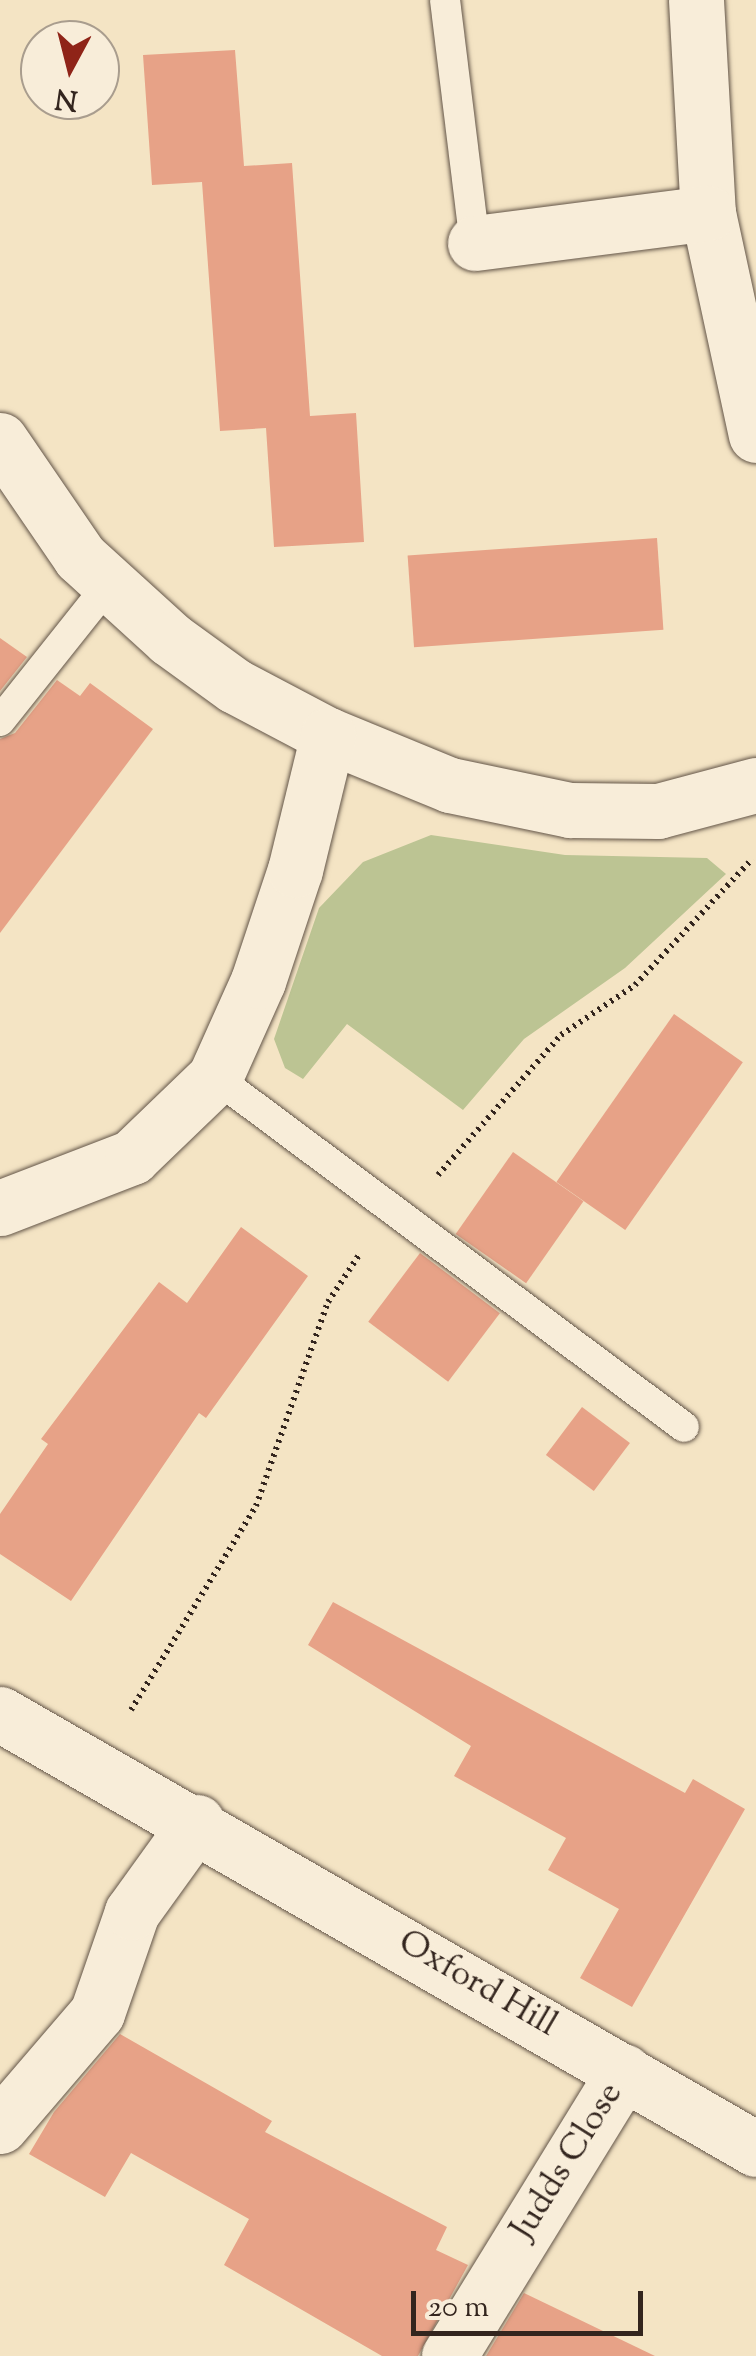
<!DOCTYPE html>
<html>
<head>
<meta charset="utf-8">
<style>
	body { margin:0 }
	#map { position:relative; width:756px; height:2356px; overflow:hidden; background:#f4e4c4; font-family:"Sorts Mill Goudy",serif }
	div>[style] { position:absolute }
	.green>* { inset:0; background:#bcc493 }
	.building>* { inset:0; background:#e7a287; transform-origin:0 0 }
	.path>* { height:6px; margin-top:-3px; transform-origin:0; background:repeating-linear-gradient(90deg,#33251e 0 2.5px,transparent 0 7.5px) }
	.roads { filter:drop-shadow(0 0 2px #635548) drop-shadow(0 0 2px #635548) }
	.service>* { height:30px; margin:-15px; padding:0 15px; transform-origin:15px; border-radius:15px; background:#f8edd9 }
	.minor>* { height:55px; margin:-27.5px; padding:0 27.5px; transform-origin:27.5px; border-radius:27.5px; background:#f8edd9 }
	.secondary>* { height:55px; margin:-27.5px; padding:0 27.5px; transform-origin:27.5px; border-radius:27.5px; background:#f8edd9 }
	span { translate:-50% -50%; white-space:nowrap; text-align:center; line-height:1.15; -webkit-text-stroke:8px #f8edd9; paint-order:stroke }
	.street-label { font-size:35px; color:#33251e }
	.north { position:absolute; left:20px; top:20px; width:100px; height:100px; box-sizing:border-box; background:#f8edd9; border:2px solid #a99d8e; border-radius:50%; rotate:187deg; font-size:28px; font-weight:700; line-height:40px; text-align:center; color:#33251e }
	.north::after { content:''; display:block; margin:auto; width:35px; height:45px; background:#8f2418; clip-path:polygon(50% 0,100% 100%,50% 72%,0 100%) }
	.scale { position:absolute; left:411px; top:2291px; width:232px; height:45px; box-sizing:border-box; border:5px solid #33251e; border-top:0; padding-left:12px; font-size:30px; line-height:35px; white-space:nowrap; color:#33251e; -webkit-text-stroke:8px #f8edd9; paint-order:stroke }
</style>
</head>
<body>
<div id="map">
	<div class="green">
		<div style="clip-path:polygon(431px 835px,565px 855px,707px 858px,726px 874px,625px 968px,524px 1039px,463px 1110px,347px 1024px,303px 1079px,285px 1068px,274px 1039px,319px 908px,363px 862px)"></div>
	</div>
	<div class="building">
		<div style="clip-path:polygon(235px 50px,244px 166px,292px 163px,310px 416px,356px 413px,364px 542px,274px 547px,266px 428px,220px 431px,202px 182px,152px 185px,143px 55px)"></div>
		<div style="left:657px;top:538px;width:92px;height:250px;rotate:86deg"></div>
		<div style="clip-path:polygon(0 638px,27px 657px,0 691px)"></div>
		<div style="clip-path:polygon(57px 680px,80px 696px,90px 683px,153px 729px,0 933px,0 739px,15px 733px)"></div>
		<div style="left:674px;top:1014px;width:84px;height:205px;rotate:35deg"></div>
		<div style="left:513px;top:1152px;width:86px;height:100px;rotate:35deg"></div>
		<div style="clip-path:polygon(241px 1227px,308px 1276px,206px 1418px,199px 1413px,71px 1601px,0 1554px,0 1514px,48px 1444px,41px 1439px,159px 1282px,187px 1303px)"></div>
		<div style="left:420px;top:1253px;width:100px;height:86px;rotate:37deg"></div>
		<div style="left:582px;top:1407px;width:60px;height:60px;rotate:37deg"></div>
		<div style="clip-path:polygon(333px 1602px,685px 1793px,693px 1779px,745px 1809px,632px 2007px,580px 1978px,619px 1909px,548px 1870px,566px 1838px,454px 1776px,471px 1746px,308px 1645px)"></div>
		<div style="clip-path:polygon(120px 2034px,272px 2121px,265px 2132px,447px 2227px,436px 2250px,468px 2265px,418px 2356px,382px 2356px,224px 2265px,249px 2219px,131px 2153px,105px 2197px,29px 2154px,54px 2112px)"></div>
		<div style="clip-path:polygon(524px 2293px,655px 2356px,486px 2356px)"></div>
	</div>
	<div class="path">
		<div style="left:438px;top:1175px;width:186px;rotate:-48.7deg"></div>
		<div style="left:561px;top:1035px;width:89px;rotate:-34deg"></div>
		<div style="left:635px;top:985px;width:172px;rotate:-47.1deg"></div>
		<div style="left:131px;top:1710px;width:239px;rotate:-58.5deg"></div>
		<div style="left:256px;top:1506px;width:216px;rotate:-70.6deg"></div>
		<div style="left:328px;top:1302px;width:56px;rotate:-56.6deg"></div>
	</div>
	<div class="roads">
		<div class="service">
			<div style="left:445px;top:0;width:245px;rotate:83deg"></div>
			<div style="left:0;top:721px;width:175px;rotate:-51.5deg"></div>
			<div style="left:215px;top:1077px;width:585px;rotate:36.73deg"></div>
		</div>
		<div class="minor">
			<div style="left:696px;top:0;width:213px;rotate:86.8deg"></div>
			<div style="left:708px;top:213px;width:227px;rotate:77.8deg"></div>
			<div style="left:475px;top:243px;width:235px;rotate:-7.3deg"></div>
			<div style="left:0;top:440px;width:142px;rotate:55.6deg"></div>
			<div style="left:80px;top:557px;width:122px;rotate:42.3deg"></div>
			<div style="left:170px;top:639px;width:80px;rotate:35.9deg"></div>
			<div style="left:235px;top:686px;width:105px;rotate:27.8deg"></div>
			<div style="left:328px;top:735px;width:132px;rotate:22.3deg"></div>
			<div style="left:450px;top:785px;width:123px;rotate:11.8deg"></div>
			<div style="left:570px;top:810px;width:88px;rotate:0.7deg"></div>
			<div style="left:658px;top:811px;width:101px;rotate:-14.9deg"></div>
			<div style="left:0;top:1208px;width:142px;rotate:-21.1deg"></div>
			<div style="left:132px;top:1157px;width:115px;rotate:-43.9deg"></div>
			<div style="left:215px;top:1077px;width:105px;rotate:-65.9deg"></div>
			<div style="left:258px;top:981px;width:117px;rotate:-71.6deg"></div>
			<div style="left:295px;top:870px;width:139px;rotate:-76.3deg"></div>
			<div style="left:0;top:2126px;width:149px;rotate:-49.4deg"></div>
			<div style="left:97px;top:2013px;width:107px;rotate:-70.9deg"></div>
			<div style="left:132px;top:1912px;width:111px;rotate:-54.2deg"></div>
			<div style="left:449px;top:2356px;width:334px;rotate:-58.4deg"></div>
		</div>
		<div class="secondary">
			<div style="left:0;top:1714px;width:872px;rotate:29.92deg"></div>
		</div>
	</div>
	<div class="street-label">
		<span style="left:477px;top:1985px;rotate:30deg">Oxford Hill</span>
		<span style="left:568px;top:2162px;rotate:-58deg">Judds Close</span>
	</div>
	<div class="north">N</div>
	<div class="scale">20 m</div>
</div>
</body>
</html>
